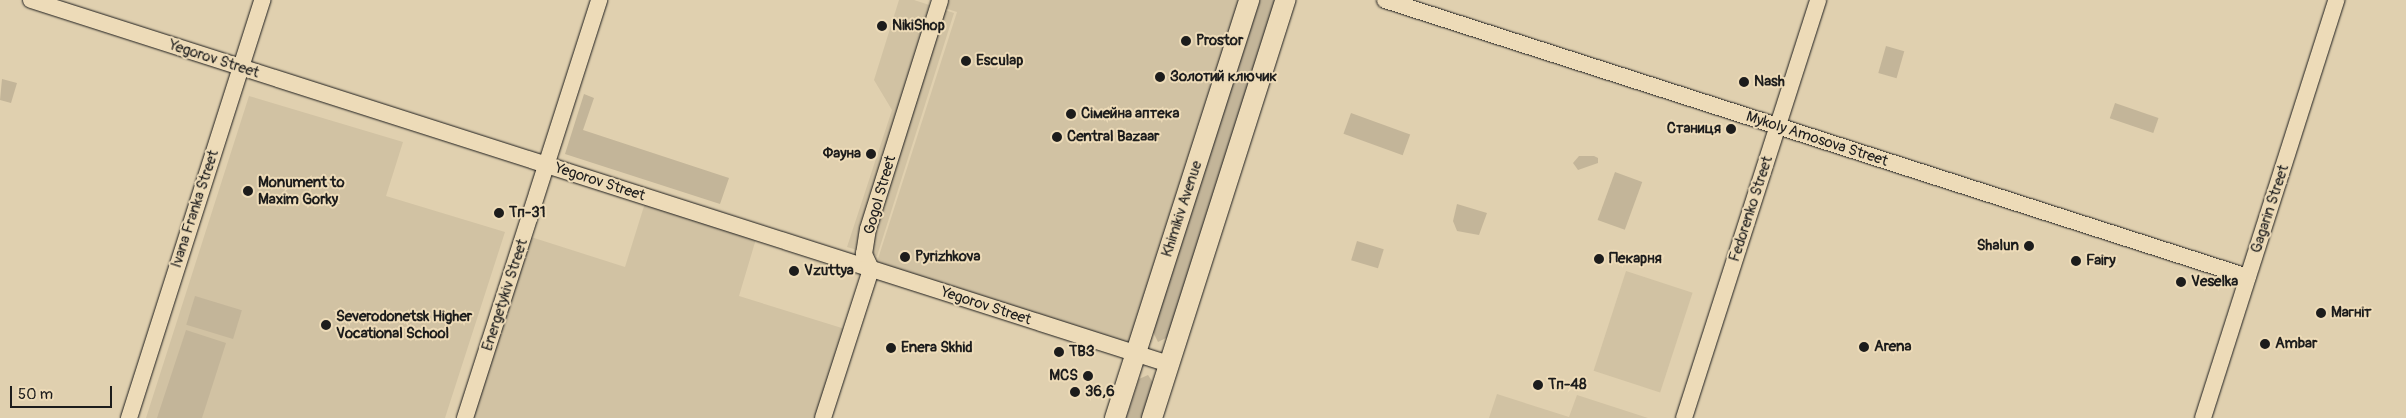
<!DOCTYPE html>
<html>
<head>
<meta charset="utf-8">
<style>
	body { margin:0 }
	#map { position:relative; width:2406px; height:418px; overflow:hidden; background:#e0d0af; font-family:Pangolin,sans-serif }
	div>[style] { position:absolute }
	.built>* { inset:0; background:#d1c2a3; transform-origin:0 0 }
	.green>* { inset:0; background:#c3b599; transform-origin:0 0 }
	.roads { filter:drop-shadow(0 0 1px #1c1c1c) drop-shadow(0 0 1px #1c1c1c) }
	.minor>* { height:16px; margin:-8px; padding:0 8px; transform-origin:8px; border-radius:8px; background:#eddbb8 }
	.major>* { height:20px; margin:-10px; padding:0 10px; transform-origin:10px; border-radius:10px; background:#eddbb8 }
	.dots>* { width:14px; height:14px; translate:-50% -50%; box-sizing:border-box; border:2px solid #eddbb8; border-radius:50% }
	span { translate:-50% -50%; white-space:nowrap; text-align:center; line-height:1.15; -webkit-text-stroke:4px #eddbb8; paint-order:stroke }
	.poi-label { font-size:15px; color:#1c1c1c; font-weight:700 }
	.left { translate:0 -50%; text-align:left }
	.right { translate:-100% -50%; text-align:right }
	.street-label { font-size:15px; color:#1c1c1c }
	.scale { position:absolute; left:10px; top:386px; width:102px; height:22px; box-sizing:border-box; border:2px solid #1c1c1c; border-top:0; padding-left:6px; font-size:15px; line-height:18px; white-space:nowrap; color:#1c1c1c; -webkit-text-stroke:4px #eddbb8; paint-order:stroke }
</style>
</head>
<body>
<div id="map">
	<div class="built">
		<div style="clip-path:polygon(899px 0,914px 0,954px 13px,877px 256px,847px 247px,892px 110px,874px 80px)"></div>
		<div style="clip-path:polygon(943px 0,1240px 0,1130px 343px,877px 262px,957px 12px,941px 7px)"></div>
		<div style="clip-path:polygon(249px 96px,403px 142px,386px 196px,505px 232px,445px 418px,146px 418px)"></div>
		<div style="clip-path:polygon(645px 203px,756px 239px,739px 296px,845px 329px,816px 418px,473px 418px,531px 237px,625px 267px)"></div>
		<div style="left:1626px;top:271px;width:70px;height:105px;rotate:18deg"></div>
		<div style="clip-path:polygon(1497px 394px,1569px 417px,1577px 395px,1648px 418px,1489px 418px)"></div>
	</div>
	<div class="green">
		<div style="clip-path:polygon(1260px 0,1276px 0,1168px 337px,1158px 342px,1153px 332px)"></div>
		<div style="left:1886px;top:46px;width:19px;height:28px;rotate:16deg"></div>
		<div style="clip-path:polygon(2px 79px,17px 83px,11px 103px,0 100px)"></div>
		<div style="clip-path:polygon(584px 94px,594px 98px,583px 130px,729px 178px,720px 204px,565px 154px)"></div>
		<div style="left:2115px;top:103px;width:46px;height:16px;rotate:19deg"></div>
		<div style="left:1351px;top:113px;width:63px;height:22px;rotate:20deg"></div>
		<div style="clip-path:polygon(1579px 156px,1594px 156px,1598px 158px,1598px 163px,1578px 170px,1573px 163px)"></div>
		<div style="left:1615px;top:172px;width:29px;height:51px;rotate:20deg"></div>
		<div style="clip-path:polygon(1457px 204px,1487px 213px,1479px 235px,1457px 231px,1453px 221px)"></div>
		<div style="left:1357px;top:241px;width:28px;height:20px;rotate:17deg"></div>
		<div style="left:195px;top:296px;width:49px;height:30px;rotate:17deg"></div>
		<div style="clip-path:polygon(186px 330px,226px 343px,202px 418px,157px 418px)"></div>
		<div style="clip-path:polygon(1148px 375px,1154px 384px,1143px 418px,1126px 418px,1139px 379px)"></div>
	</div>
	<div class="roads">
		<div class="minor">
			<div style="left:31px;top:0;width:1195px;rotate:17.74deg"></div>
			<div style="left:1385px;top:0;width:906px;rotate:17.8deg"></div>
			<div style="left:129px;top:418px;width:439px;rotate:-72.3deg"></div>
			<div style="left:465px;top:418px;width:439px;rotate:-72.2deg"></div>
			<div style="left:823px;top:418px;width:157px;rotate:-72.1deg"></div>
			<div style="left:871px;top:269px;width:17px;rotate:-115deg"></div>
			<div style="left:864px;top:254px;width:25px;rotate:-81deg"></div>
			<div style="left:868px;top:229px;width:240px;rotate:-72.5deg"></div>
			<div style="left:1684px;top:418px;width:439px;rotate:-72.2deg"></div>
			<div style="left:2203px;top:418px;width:439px;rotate:-72.3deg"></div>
		</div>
		<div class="major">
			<div style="left:1115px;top:418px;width:439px;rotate:-72.2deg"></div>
			<div style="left:1152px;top:418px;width:439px;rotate:-72.3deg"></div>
		</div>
	</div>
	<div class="dots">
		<div style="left:882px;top:26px;background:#1c1c1c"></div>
		<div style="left:1186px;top:41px;background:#1c1c1c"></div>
		<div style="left:966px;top:61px;background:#1c1c1c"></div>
		<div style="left:1160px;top:77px;background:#1c1c1c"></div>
		<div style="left:1744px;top:82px;background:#1c1c1c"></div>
		<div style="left:1071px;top:114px;background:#1c1c1c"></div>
		<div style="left:1731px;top:129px;background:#1c1c1c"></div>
		<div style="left:1057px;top:137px;background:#1c1c1c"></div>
		<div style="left:871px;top:154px;background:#1c1c1c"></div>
		<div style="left:248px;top:191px;background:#1c1c1c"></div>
		<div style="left:499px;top:213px;background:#1c1c1c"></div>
		<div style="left:2029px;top:246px;background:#1c1c1c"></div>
		<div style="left:905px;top:257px;background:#1c1c1c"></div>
		<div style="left:1599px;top:259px;background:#1c1c1c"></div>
		<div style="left:2076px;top:261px;background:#1c1c1c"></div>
		<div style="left:794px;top:271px;background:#1c1c1c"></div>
		<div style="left:2181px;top:282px;background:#1c1c1c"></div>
		<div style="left:2321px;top:313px;background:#1c1c1c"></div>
		<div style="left:326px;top:325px;background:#1c1c1c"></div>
		<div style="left:2265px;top:344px;background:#1c1c1c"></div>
		<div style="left:1864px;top:347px;background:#1c1c1c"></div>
		<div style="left:891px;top:348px;background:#1c1c1c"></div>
		<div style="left:1059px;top:352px;background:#1c1c1c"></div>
		<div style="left:1088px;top:376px;background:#1c1c1c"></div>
		<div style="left:1538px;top:385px;background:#1c1c1c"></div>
		<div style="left:1075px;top:392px;background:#1c1c1c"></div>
	</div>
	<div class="poi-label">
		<span class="left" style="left:892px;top:26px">NikiShop</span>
		<span class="left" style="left:1196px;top:41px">Prostor</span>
		<span class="left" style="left:976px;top:61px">Esculap</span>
		<span class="left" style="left:1170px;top:77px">Золотий ключик</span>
		<span class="left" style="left:1754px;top:82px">Nash</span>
		<span class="left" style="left:1081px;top:114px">Сімейна аптека</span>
		<span class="right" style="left:1721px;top:129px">Станиця</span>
		<span class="left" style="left:1067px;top:137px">Central Bazaar</span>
		<span class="right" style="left:861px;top:154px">Фауна</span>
		<span class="left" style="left:258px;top:191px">Monument to<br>Maxim Gorky</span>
		<span class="left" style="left:509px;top:213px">Тп-31</span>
		<span class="right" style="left:2019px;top:246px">Shalun</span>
		<span class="left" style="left:915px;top:257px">Pyrizhkova</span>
		<span class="left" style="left:1609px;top:259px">Пекарня</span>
		<span class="left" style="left:2086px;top:261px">Fairy</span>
		<span class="left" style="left:804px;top:271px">Vzuttya</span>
		<span class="left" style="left:2191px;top:282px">Veselka</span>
		<span class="left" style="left:2331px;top:313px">Магніт</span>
		<span class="left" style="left:336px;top:325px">Severodonetsk Higher<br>Vocational School</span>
		<span class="left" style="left:2275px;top:344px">Ambar</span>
		<span class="left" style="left:1874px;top:347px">Arena</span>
		<span class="left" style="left:901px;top:348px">Enera Skhid</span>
		<span class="left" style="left:1069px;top:352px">ТВЗ</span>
		<span class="right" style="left:1078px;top:376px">MCS</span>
		<span class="left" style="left:1548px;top:385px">Тп-48</span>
		<span class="left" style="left:1085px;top:392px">36,6</span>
	</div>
	<div class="street-label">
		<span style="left:214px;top:59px;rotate:18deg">Yegorov Street</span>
		<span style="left:1817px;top:139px;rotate:18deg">Mykoly Amosova Street</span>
		<span style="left:600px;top:182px;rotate:18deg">Yegorov Street</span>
		<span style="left:880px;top:195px;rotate:-74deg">Gogol Street</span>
		<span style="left:195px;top:209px;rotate:-72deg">Ivana Franka Street</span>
		<span style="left:1182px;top:209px;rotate:-72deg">Khimikiv Avenue</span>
		<span style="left:1751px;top:209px;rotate:-72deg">Fedorenko Street</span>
		<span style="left:2270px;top:209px;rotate:-72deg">Gagarin Street</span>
		<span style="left:505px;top:295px;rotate:-72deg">Energetykiv Street</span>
		<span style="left:986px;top:306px;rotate:18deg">Yegorov Street</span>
	</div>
	<div class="scale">50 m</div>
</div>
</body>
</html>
